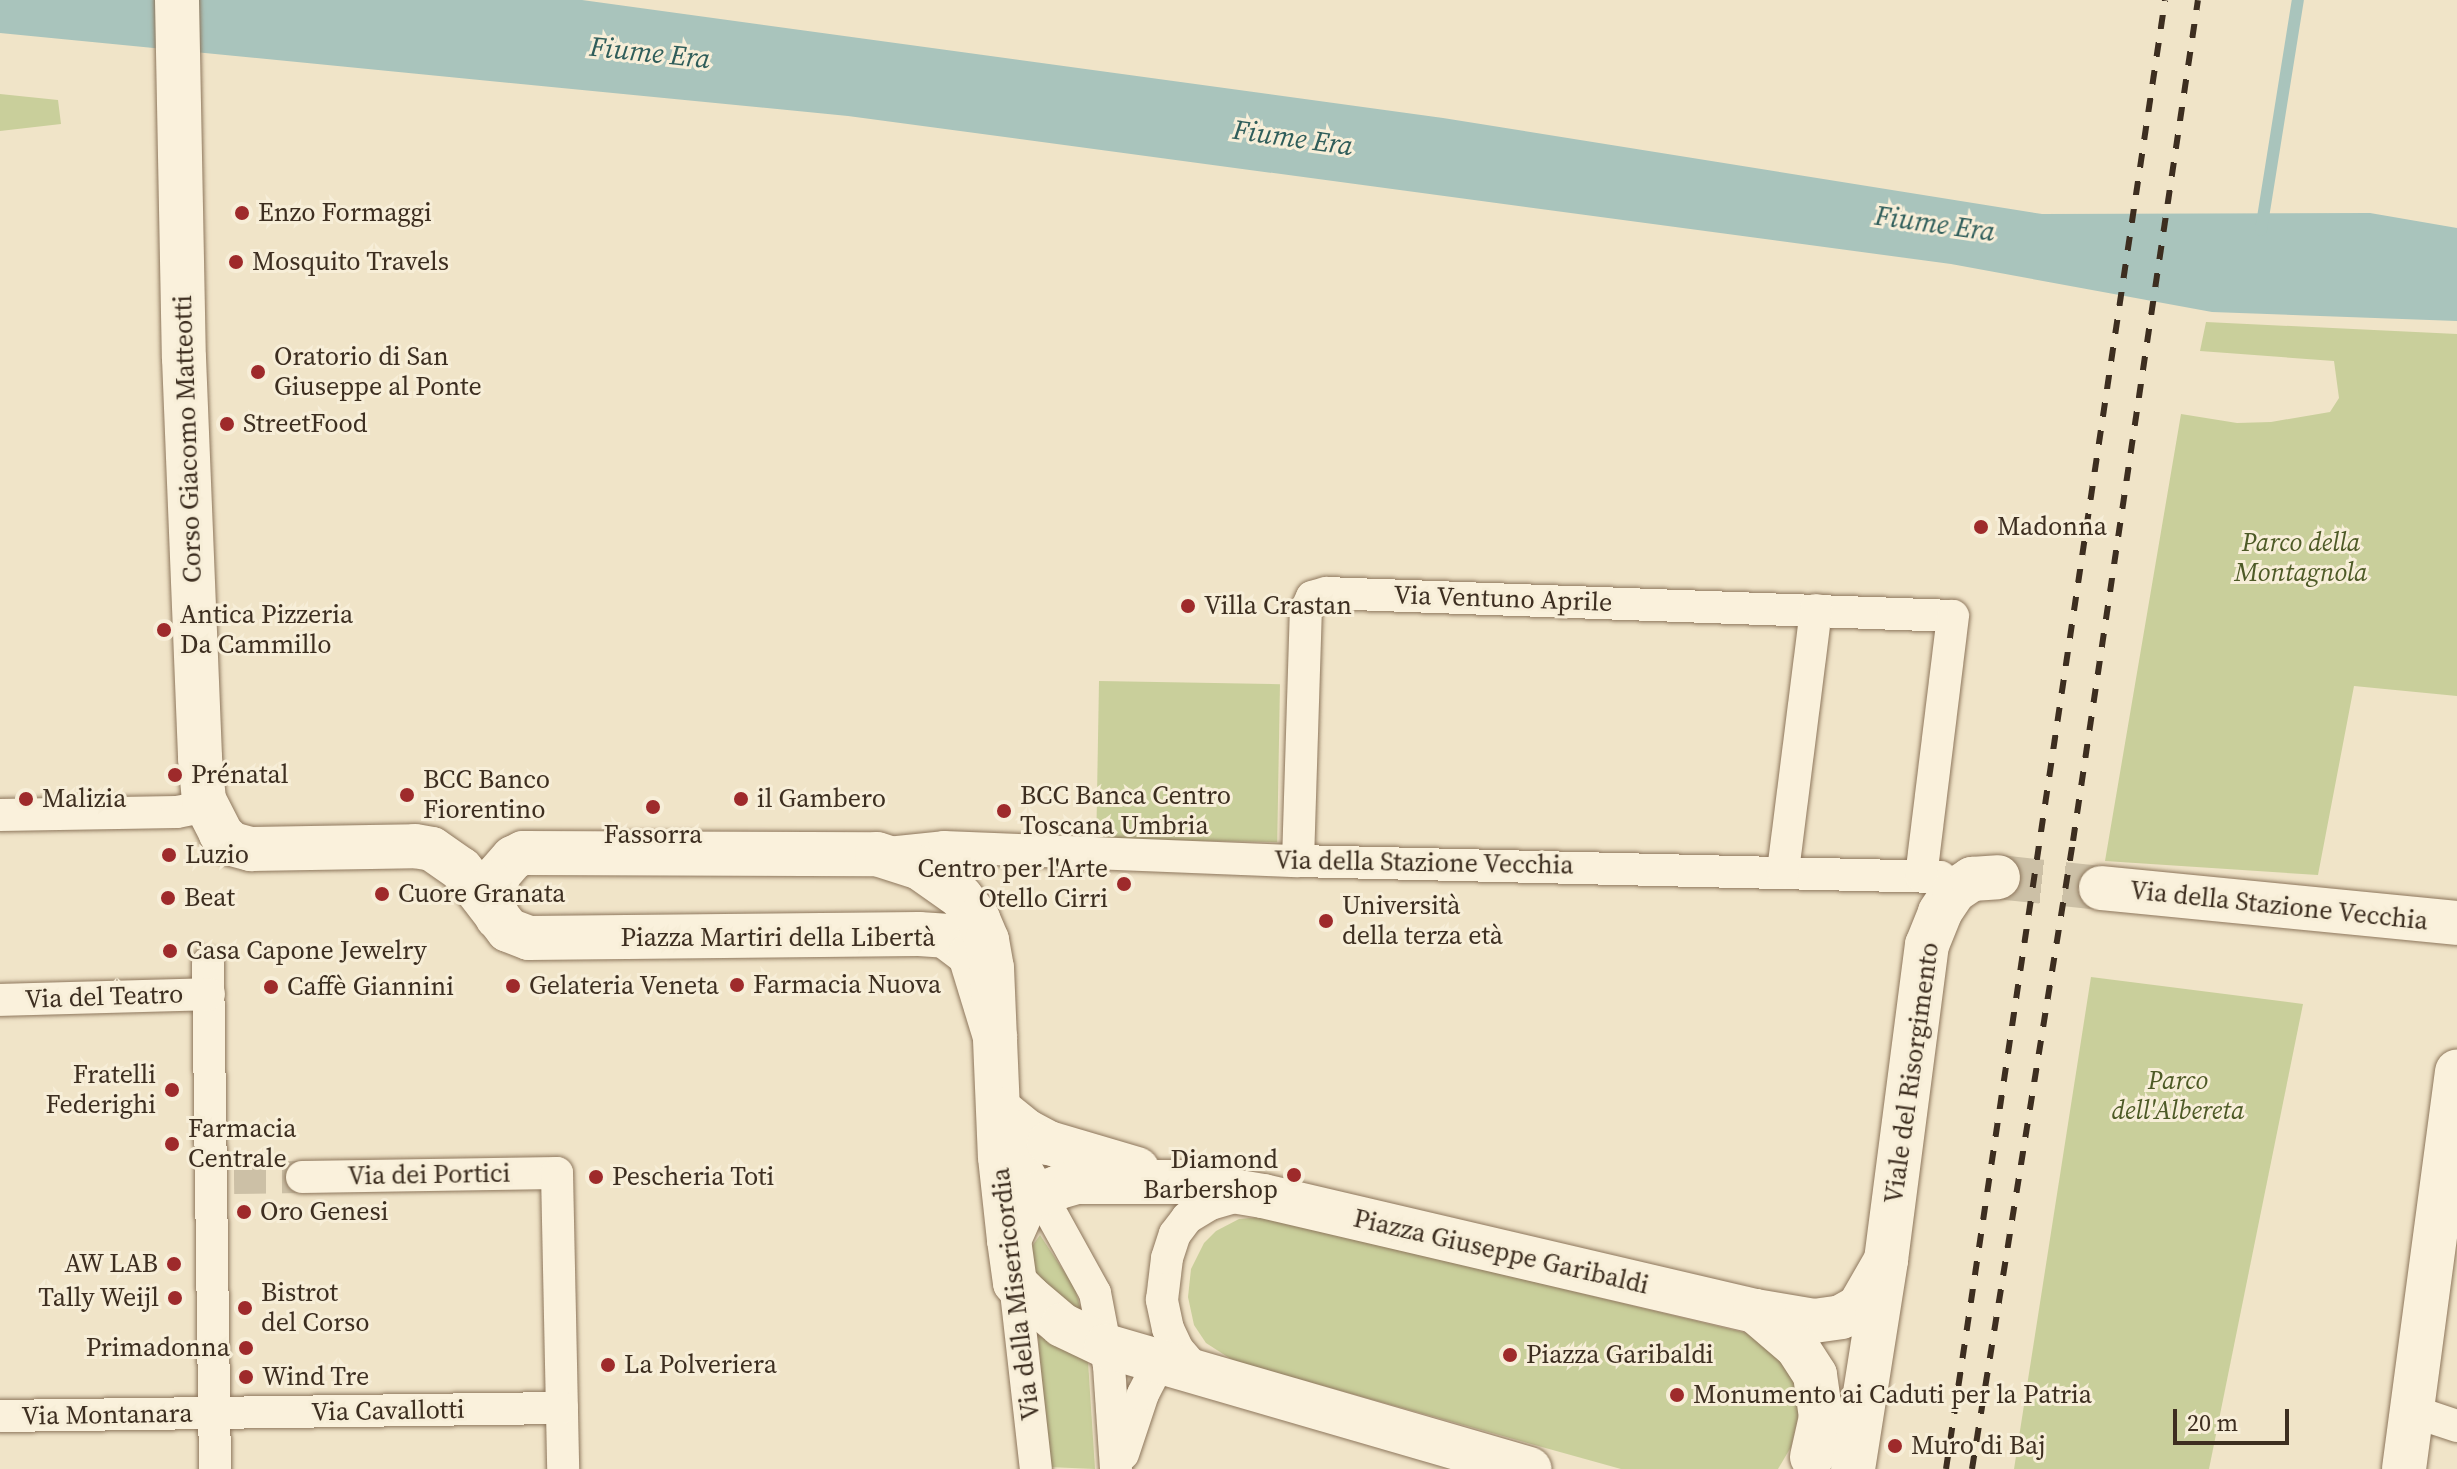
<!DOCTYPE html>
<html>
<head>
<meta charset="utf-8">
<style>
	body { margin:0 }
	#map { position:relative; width:2457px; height:1469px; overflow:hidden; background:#f0e4c8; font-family:"Source Serif 4",serif }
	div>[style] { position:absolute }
	.green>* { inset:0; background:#c9cf9b; transform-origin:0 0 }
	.water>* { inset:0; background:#a9c4bc }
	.stream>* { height:12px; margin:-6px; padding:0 6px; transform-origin:6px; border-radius:6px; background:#a9c4bc }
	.street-tunnel>* { height:32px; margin-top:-16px; transform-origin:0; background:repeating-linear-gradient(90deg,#ccc0a6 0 32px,transparent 0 48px) }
	.secondary-tunnel>* { height:44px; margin-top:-22px; transform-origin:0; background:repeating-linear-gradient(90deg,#ccc0a6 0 44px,transparent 0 66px) }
	.roads { filter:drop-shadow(0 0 2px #8d765c) drop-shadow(0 0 2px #8d765c) }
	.street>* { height:32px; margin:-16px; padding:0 16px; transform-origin:16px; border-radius:16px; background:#faf1dc }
	.secondary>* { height:44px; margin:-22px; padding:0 22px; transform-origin:22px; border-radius:22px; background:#faf1dc }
	.rail>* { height:6px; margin-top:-3px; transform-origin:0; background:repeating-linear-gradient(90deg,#3d2e20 0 14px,transparent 0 28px) }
	.dots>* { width:22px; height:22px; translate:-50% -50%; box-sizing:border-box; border:4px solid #f7eed8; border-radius:50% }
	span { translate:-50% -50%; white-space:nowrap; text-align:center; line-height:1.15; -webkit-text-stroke:6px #f7eed8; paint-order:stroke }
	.poi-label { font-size:26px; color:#3d2e20 }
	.left { translate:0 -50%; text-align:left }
	.right { translate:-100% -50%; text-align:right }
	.street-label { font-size:26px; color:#3d2e20 }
	.park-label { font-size:26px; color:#4d5a26; font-style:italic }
	.water-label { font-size:28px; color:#2f5d5a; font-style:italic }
	.scale { position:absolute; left:2173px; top:1409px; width:116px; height:36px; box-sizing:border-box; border:4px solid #3d2e20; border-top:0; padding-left:10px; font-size:24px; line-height:28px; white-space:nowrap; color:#3d2e20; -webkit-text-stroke:6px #f7eed8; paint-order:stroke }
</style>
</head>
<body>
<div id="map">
	<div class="green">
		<div style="clip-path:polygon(0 94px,58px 100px,61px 124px,0 131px)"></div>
		<div style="clip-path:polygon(2206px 322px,2457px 334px,2457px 696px,2354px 686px,2318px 875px,2105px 861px,2181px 414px,2237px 423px,2271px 422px,2330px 412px,2339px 398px,2334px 361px,2200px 351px)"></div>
		<div style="left:1099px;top:681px;width:181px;height:158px;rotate:1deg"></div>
		<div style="clip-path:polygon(2091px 977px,2303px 1004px,2209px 1469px,2014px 1469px)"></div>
		<div style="clip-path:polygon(1263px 1217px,1759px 1336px,1768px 1343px,1795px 1381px,1799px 1413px,1791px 1447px,1778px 1469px,1621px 1469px,1234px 1361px,1206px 1343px,1194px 1325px,1188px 1297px,1191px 1269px,1204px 1243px,1216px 1231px,1239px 1219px)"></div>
		<div style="clip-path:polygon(1040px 1235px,1075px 1288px,1081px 1311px,1075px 1312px,1019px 1265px)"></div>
		<div style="clip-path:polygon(1038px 1335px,1088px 1362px,1095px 1469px,1049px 1467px)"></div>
	</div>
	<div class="water">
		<div style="clip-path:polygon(0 0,582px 0,1443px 118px,2042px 214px,2370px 213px,2457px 228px,2457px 321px,2212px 312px,1951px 264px,848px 116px,0 33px)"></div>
	</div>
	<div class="stream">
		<div style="left:2261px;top:230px;width:233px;rotate:-80.9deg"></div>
	</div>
	<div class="street-tunnel">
		<div style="left:234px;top:1178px;width:68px;rotate:-0.8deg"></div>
	</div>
	<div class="secondary-tunnel">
		<div style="left:1998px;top:877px;width:104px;rotate:6.1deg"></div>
	</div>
	<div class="roads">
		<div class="street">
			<div style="left:0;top:815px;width:177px;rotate:-1deg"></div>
			<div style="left:177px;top:812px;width:15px;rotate:-11deg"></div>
			<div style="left:192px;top:809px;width:15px;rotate:-37deg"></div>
			<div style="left:888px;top:853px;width:56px;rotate:-6.1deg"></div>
			<div style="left:944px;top:847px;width:354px;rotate:2.3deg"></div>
			<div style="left:1298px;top:861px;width:643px;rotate:1.43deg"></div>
			<div style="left:1298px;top:861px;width:251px;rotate:-88.2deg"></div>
			<div style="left:1306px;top:610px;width:14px;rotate:-65deg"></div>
			<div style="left:1312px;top:597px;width:15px;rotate:-16deg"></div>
			<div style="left:1326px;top:593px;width:627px;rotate:2.1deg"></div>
			<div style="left:1953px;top:616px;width:262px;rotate:97deg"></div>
			<div style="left:1783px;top:871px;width:263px;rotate:-82.8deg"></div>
			<div style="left:208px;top:963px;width:506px;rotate:89.21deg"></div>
			<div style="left:0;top:1000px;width:209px;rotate:-1.6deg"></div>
			<div style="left:1005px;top:1130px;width:186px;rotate:61.1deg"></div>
			<div style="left:1095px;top:1293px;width:74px;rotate:79.1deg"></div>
			<div style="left:1109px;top:1366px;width:103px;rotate:86.1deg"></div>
			<div style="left:302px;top:1177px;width:255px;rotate:-0.9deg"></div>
			<div style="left:557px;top:1173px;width:296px;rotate:88.8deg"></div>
			<div style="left:1015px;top:1283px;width:187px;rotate:83.6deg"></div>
			<div style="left:1200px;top:1375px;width:33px;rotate:-131deg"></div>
			<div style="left:1178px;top:1350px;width:23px;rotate:-115deg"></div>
			<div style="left:1168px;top:1329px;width:30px;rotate:-102deg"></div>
			<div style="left:1162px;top:1300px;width:42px;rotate:-83.2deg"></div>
			<div style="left:1167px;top:1258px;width:25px;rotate:-72deg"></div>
			<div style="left:1175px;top:1234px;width:20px;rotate:-53deg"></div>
			<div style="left:1187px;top:1218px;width:27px;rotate:-31deg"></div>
			<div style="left:1210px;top:1204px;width:35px;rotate:-16deg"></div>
			<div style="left:2412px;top:1411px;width:47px;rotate:18.4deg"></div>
			<div style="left:0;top:1416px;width:562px;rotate:-0.82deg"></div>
			<div style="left:1123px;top:1454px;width:63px;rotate:-71.6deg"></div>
			<div style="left:1143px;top:1394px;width:36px;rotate:-63deg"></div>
		</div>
		<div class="secondary">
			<div style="left:177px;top:0;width:358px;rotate:88.9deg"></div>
			<div style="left:184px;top:358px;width:400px;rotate:87.7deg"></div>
			<div style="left:200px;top:758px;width:42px;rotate:84.6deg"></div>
			<div style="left:204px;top:800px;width:38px;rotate:63deg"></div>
			<div style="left:221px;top:834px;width:15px;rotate:42deg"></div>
			<div style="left:232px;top:844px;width:20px;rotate:15deg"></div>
			<div style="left:251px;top:849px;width:164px;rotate:-1deg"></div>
			<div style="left:415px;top:846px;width:17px;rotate:10deg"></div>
			<div style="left:432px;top:849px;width:35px;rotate:35deg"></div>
			<div style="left:461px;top:869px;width:77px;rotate:52.4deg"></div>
			<div style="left:508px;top:930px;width:22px;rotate:21deg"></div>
			<div style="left:529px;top:938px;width:390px;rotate:-0.6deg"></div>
			<div style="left:919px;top:934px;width:26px;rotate:4deg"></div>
			<div style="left:945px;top:936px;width:31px;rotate:37deg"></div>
			<div style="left:970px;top:955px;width:86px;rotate:73deg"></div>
			<div style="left:2101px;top:888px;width:358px;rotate:5.6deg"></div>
			<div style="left:497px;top:917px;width:16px;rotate:-101deg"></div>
			<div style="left:494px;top:901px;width:26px;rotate:-81deg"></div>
			<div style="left:498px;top:875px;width:23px;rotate:-49deg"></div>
			<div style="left:513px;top:858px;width:11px;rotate:-27deg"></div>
			<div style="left:523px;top:853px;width:354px;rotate:0.2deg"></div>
			<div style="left:877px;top:854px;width:45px;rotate:18deg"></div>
			<div style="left:920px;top:868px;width:50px;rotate:35.3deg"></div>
			<div style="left:961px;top:897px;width:28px;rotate:52deg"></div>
			<div style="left:978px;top:919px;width:23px;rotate:67deg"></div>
			<div style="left:987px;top:940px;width:28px;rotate:80deg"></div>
			<div style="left:992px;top:968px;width:189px;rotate:87.6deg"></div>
			<div style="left:1000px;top:1157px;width:83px;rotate:83.8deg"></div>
			<div style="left:1009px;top:1240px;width:43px;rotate:82.1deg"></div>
			<div style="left:1015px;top:1283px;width:20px;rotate:45deg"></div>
			<div style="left:1029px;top:1297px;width:43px;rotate:40.3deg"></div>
			<div style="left:1062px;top:1325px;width:49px;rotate:25.5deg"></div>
			<div style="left:1106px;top:1346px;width:441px;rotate:16.2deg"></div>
			<div style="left:999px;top:1109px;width:35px;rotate:39deg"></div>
			<div style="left:1026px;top:1131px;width:26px;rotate:28deg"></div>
			<div style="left:1049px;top:1143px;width:92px;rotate:16.5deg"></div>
			<div style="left:1009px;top:1240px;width:36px;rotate:-66deg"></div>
			<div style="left:1024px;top:1207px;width:20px;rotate:-41deg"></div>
			<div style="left:1039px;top:1194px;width:21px;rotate:-19deg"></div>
			<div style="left:1059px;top:1187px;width:18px;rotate:-16deg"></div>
			<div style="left:1076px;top:1182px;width:103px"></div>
			<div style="left:1179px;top:1182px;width:85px;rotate:9.5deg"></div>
			<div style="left:1263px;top:1196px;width:505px;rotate:13.16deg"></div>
			<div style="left:1755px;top:1311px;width:60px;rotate:9.6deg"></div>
			<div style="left:1814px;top:1321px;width:27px;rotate:-8deg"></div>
			<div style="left:1841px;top:1317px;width:21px;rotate:-29deg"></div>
			<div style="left:1859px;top:1307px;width:54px;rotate:-60.1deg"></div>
			<div style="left:1755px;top:1311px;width:55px;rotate:40.6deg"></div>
			<div style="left:1797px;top:1347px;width:33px;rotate:57deg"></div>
			<div style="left:1815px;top:1375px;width:42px;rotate:81.9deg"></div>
			<div style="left:1821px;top:1417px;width:41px;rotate:102.7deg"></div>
			<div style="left:1853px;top:1469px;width:212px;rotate:-81deg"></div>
			<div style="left:1886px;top:1260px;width:318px;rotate:-82.6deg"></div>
			<div style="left:1927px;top:945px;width:35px;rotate:-68deg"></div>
			<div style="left:1940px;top:912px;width:25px;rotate:-56deg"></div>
			<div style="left:1954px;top:891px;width:22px;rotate:-34deg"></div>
			<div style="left:1972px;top:879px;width:26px;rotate:-4deg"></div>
			<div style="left:2404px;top:1469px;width:401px;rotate:-82.4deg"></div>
		</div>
	</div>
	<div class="rail">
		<div style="left:1946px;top:1469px;width:1485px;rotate:-81.52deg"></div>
		<div style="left:1972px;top:1469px;width:636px;rotate:-80.86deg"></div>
		<div style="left:2073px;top:841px;width:850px;rotate:-81.55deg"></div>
	</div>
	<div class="dots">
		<div style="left:242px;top:213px;background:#9e2a2b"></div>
		<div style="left:236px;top:262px;background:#9e2a2b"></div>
		<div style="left:258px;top:372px;background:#9e2a2b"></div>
		<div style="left:227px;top:424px;background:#9e2a2b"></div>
		<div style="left:1981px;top:527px;background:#9e2a2b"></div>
		<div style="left:1188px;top:606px;background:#9e2a2b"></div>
		<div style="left:164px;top:630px;background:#9e2a2b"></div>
		<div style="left:175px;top:775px;background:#9e2a2b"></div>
		<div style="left:407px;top:795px;background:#9e2a2b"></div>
		<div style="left:26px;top:799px;background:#9e2a2b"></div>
		<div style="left:741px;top:799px;background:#9e2a2b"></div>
		<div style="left:653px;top:807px;background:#9e2a2b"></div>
		<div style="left:1004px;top:811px;background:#9e2a2b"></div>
		<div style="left:169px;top:855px;background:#9e2a2b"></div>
		<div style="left:1124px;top:884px;background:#9e2a2b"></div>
		<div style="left:382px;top:894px;background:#9e2a2b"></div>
		<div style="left:168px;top:898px;background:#9e2a2b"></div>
		<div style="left:1326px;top:921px;background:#9e2a2b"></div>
		<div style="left:170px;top:951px;background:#9e2a2b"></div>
		<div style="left:737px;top:985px;background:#9e2a2b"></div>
		<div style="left:513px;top:986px;background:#9e2a2b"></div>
		<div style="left:271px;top:987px;background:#9e2a2b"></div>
		<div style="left:172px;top:1090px;background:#9e2a2b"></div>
		<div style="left:172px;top:1144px;background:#9e2a2b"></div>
		<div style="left:1294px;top:1175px;background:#9e2a2b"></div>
		<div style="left:596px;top:1177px;background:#9e2a2b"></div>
		<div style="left:244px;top:1212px;background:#9e2a2b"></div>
		<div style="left:174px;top:1264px;background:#9e2a2b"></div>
		<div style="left:175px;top:1298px;background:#9e2a2b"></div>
		<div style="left:245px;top:1308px;background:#9e2a2b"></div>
		<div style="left:246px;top:1348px;background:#9e2a2b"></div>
		<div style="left:1510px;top:1355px;background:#9e2a2b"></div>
		<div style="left:608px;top:1365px;background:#9e2a2b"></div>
		<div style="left:246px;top:1377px;background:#9e2a2b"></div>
		<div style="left:1677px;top:1395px;background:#9e2a2b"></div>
		<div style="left:1895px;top:1446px;background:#9e2a2b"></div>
	</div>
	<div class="poi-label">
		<span class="left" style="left:258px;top:213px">Enzo Formaggi</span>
		<span class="left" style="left:252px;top:262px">Mosquito Travels</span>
		<span class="left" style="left:274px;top:372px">Oratorio di San<br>Giuseppe al Ponte</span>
		<span class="left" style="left:243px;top:424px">StreetFood</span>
		<span class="left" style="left:1997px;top:527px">Madonna</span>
		<span class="left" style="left:1204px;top:606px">Villa Crastan</span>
		<span class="left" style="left:180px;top:630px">Antica Pizzeria<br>Da Cammillo</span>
		<span class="left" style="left:191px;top:775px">Prénatal</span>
		<span class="left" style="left:423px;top:795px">BCC Banco<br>Fiorentino</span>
		<span class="left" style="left:1020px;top:811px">BCC Banca Centro<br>Toscana Umbria</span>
		<span class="left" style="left:42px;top:799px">Malizia</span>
		<span class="left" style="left:757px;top:799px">il Gambero</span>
		<span style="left:653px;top:835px">Fassorra</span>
		<span class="left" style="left:185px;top:855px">Luzio</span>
		<span class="right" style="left:1108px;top:884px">Centro per l'Arte<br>Otello Cirri</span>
		<span class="left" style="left:398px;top:894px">Cuore Granata</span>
		<span class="left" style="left:184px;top:898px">Beat</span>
		<span class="left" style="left:1342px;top:921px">Università<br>della terza età</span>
		<span class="left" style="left:186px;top:951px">Casa Capone Jewelry</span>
		<span class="left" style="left:753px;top:985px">Farmacia Nuova</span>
		<span class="left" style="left:529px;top:986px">Gelateria Veneta</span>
		<span class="left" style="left:287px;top:987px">Caffè Giannini</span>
		<span class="right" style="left:156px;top:1090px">Fratelli<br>Federighi</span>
		<span class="left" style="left:188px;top:1144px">Farmacia<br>Centrale</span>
		<span class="right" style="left:1278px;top:1175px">Diamond<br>Barbershop</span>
		<span class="left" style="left:612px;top:1177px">Pescheria Toti</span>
		<span class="left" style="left:260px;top:1212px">Oro Genesi</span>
		<span class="right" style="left:158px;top:1264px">AW LAB</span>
		<span class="left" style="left:261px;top:1308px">Bistrot<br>del Corso</span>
		<span class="right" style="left:159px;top:1298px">Tally Weijl</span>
		<span class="right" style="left:230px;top:1348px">Primadonna</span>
		<span class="left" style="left:1526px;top:1355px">Piazza Garibaldi</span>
		<span class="left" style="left:624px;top:1365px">La Polveriera</span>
		<span class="left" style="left:262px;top:1377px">Wind Tre</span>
		<span class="left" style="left:1693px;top:1395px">Monumento ai Caduti per la Patria</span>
		<span class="left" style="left:1911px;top:1446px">Muro di Baj</span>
	</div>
	<div class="street-label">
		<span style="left:188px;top:439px;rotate:-92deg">Corso Giacomo Matteotti</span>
		<span style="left:1503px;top:599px;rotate:2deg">Via Ventuno Aprile</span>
		<span style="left:1424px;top:863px;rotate:1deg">Via della Stazione Vecchia</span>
		<span style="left:2279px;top:906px;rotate:6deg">Via della Stazione Vecchia</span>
		<span style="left:778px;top:938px">Piazza Martiri della Libertà</span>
		<span style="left:104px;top:997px;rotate:-2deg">Via del Teatro</span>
		<span style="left:1912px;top:1073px;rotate:-82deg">Viale del Risorgimento</span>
		<span style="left:429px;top:1175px;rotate:-1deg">Via dei Portici</span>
		<span style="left:1501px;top:1252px;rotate:13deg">Piazza Giuseppe Garibaldi</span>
		<span style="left:1016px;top:1294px;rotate:-97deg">Via della Misericordia</span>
		<span style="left:388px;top:1411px;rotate:-1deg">Via Cavallotti</span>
		<span style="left:107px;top:1415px;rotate:-1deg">Via Montanara</span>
	</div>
	<div class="park-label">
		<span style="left:2301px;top:558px">Parco della<br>Montagnola</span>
		<span style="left:2178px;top:1096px">Parco<br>dell'Albereta</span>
	</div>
	<div class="water-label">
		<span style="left:650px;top:52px;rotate:6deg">Fiume Era</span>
		<span style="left:1293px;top:137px;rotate:8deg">Fiume Era</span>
		<span style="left:1935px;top:223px;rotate:8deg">Fiume Era</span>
	</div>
	<div class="scale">20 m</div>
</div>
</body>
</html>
